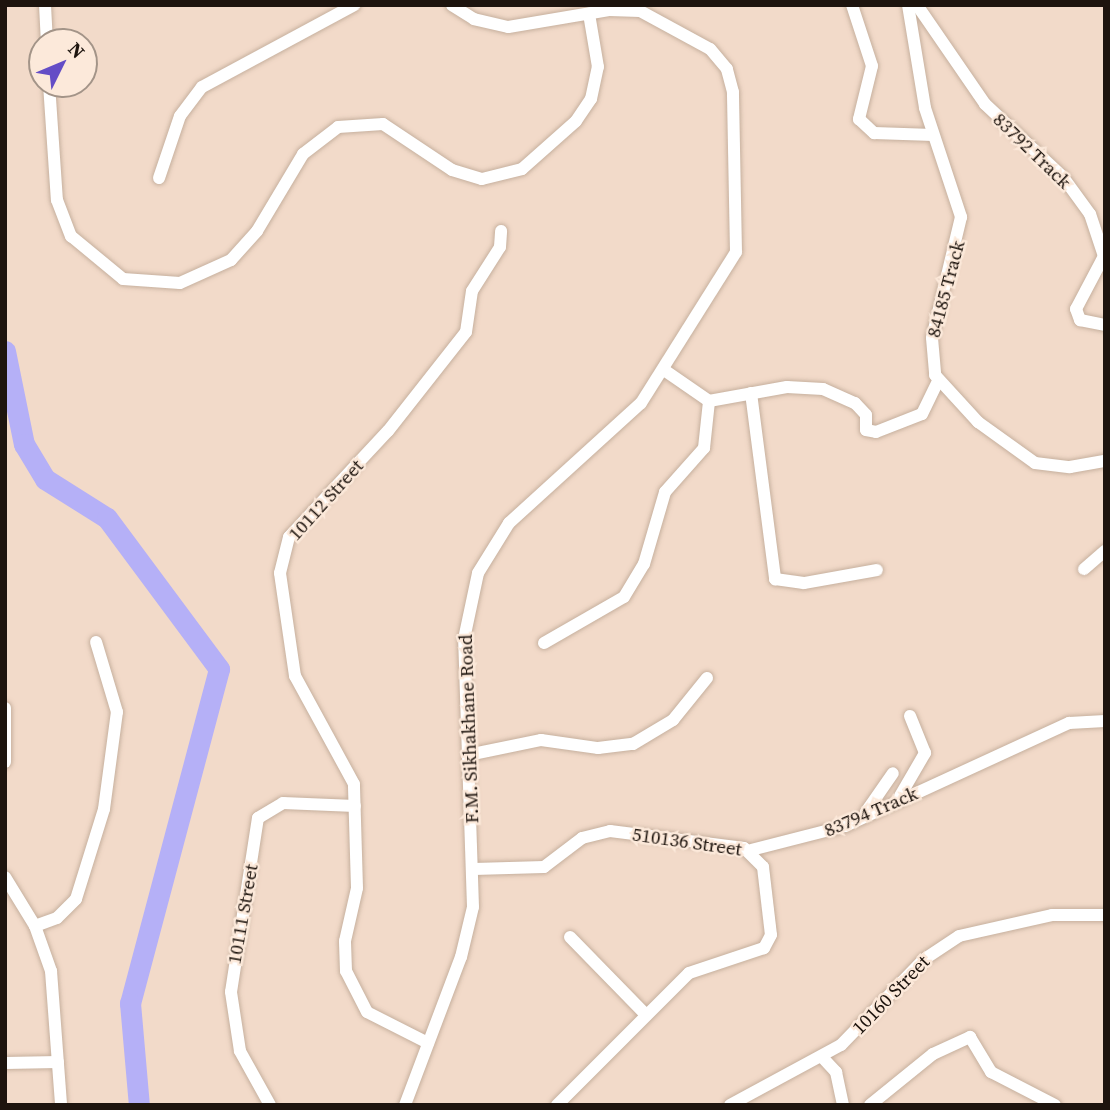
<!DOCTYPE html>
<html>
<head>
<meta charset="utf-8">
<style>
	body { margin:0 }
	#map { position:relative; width:1110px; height:1110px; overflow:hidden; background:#f2dac9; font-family:"Source Serif 4",serif }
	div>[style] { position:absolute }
	.river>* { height:21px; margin:-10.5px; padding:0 10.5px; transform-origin:10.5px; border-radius:10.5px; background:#b5b0f7 }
	.roads { filter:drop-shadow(0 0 2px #c6b09e) drop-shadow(0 0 2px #c6b09e) }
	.minor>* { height:12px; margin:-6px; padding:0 6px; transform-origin:6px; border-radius:6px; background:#fff }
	span { translate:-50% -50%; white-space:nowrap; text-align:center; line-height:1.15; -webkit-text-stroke:5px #fce9da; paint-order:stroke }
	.street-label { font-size:19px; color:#1d140e }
	.frame { position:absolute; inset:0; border:7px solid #1d140e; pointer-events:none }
	.north { position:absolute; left:28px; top:28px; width:70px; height:70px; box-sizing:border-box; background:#fce9da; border:2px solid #a39488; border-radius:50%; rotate:47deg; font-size:19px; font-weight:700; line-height:28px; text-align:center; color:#1d140e }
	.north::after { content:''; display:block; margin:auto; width:24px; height:32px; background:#644dc6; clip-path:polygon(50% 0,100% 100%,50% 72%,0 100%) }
</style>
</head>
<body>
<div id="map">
	<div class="river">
		<div style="left:5px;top:351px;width:95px;rotate:78.5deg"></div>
		<div style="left:24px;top:444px;width:41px;rotate:59deg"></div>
		<div style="left:45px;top:479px;width:73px;rotate:32.2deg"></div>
		<div style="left:107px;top:518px;width:188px;rotate:53.4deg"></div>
		<div style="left:219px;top:669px;width:346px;rotate:104.9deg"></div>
		<div style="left:130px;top:1003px;width:102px;rotate:85deg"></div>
	</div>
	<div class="roads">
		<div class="minor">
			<div style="left:45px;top:5px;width:37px;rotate:87deg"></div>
			<div style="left:852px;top:5px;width:64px;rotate:71.8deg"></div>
			<div style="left:872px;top:66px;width:55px;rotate:103.8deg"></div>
			<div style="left:859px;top:119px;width:21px;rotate:43deg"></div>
			<div style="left:874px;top:133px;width:59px;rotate:1.9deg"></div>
			<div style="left:908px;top:5px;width:104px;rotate:80.6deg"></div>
			<div style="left:925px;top:108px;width:115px;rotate:71.7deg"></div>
			<div style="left:961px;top:217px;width:124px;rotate:103.5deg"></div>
			<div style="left:932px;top:338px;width:37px;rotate:85deg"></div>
			<div style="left:935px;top:375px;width:64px;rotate:47.5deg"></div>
			<div style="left:978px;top:422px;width:70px;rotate:35.7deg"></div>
			<div style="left:1035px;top:463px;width:35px;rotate:7deg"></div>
			<div style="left:1070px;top:467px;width:36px;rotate:-10deg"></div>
			<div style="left:917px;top:5px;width:120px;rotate:55.5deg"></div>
			<div style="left:985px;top:104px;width:107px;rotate:43.1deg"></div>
			<div style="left:1063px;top:177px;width:46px;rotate:53.9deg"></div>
			<div style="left:1090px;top:214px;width:44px;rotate:71.6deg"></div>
			<div style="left:1104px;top:256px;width:60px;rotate:117.8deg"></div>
			<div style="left:1076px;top:309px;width:12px;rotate:70deg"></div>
			<div style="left:1080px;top:320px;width:25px;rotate:11deg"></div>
			<div style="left:49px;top:84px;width:116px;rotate:86.1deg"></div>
			<div style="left:57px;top:200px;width:39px;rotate:69deg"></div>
			<div style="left:71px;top:236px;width:67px;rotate:39.6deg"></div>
			<div style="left:123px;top:279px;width:57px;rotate:4deg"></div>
			<div style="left:180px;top:283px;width:56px;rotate:-24.3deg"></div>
			<div style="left:231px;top:260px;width:39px;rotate:-48deg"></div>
			<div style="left:257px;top:231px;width:90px;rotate:-59.1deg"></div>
			<div style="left:303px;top:154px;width:44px;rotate:-37.6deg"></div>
			<div style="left:338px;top:127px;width:45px;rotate:-3.8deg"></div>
			<div style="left:383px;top:124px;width:83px;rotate:33.7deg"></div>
			<div style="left:452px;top:170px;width:31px;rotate:17deg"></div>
			<div style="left:482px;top:179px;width:41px;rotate:-14deg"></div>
			<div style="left:522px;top:169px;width:72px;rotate:-41.6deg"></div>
			<div style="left:576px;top:121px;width:27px;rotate:-56deg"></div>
			<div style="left:591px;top:99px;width:33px;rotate:-78deg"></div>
			<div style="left:598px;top:67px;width:54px;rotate:-99.6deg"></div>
			<div style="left:159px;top:178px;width:65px;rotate:-71.3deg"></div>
			<div style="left:180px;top:116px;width:36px;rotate:-53deg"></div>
			<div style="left:202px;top:87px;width:173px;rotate:-28.3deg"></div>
			<div style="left:751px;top:393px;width:188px;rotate:82.6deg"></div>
			<div style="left:775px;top:579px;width:29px;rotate:8deg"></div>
			<div style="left:804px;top:583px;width:74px;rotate:-10.1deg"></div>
			<div style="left:709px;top:401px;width:79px;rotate:-10.2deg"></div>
			<div style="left:787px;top:387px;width:36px;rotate:3deg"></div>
			<div style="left:823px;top:389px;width:35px;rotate:24deg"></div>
			<div style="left:855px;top:403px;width:16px;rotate:47deg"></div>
			<div style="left:866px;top:415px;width:15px;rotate:90deg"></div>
			<div style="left:866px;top:430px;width:10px;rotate:11deg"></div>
			<div style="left:876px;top:432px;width:49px;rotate:-21.4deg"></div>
			<div style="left:922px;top:414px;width:37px;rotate:-64deg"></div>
			<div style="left:1084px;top:569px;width:28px;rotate:-41deg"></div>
			<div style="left:544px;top:643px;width:92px;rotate:-29.9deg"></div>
			<div style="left:624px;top:597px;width:39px;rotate:-59deg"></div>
			<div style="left:644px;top:564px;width:75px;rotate:-73.7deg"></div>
			<div style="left:665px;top:492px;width:59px;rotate:-48.4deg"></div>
			<div style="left:704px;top:448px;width:47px;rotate:-83.9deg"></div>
			<div style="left:709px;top:401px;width:55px;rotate:-145.4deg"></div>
			<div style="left:5px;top:708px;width:54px;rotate:90deg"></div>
			<div style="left:468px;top:755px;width:75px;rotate:-11.6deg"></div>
			<div style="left:541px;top:740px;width:58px;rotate:8deg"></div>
			<div style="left:598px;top:748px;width:35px;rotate:-7deg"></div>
			<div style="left:633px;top:744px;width:47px;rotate:-31deg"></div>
			<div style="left:673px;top:720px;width:54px;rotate:-51deg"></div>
			<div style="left:900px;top:796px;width:50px;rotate:-59.8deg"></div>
			<div style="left:925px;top:753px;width:40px;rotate:-112deg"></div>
			<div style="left:866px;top:812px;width:47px;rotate:-55.3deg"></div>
			<div style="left:751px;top:850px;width:97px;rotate:-14.3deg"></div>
			<div style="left:845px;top:826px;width:247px;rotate:-24.7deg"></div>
			<div style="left:1069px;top:723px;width:36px;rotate:-3deg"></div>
			<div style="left:474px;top:869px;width:70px;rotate:-1.6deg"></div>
			<div style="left:544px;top:867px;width:48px;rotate:-37.3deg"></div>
			<div style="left:582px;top:838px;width:29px;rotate:-14deg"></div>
			<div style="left:610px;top:831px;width:135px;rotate:7.2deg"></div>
			<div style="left:744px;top:848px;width:27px;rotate:45deg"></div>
			<div style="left:763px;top:867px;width:68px;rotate:83.3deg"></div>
			<div style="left:771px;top:935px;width:15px;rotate:118deg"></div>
			<div style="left:764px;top:948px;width:79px;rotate:161.6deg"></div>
			<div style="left:689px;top:973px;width:187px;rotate:135deg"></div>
			<div style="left:5px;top:877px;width:57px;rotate:58.5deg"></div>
			<div style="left:35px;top:926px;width:48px;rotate:70.4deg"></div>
			<div style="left:51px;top:971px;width:134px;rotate:85.7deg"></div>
			<div style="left:35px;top:926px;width:23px;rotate:-20deg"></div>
			<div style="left:57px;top:918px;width:27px;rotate:-45deg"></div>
			<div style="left:76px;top:899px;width:94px;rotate:-72.7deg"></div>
			<div style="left:104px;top:809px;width:98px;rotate:-82.4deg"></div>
			<div style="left:117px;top:712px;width:73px;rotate:-106.7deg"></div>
			<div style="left:570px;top:937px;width:109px;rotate:45.7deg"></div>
			<div style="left:428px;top:1043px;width:68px;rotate:-153.1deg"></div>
			<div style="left:367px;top:1012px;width:46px;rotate:-117.1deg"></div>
			<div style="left:346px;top:971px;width:30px;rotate:-92deg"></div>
			<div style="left:345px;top:941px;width:54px;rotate:-77.2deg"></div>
			<div style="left:357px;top:888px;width:104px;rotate:-91.7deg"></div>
			<div style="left:354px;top:784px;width:123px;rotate:-118.6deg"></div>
			<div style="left:295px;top:676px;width:104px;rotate:-98.3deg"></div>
			<div style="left:280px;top:573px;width:37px;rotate:-76deg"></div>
			<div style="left:289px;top:537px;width:145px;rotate:-47deg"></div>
			<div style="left:388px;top:431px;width:126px;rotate:-51.8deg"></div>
			<div style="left:466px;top:332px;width:41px;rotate:-81.7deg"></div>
			<div style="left:472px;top:291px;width:52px;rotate:-57.5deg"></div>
			<div style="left:500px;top:247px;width:16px;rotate:-86deg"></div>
			<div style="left:822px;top:1057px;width:21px;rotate:47deg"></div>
			<div style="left:836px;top:1072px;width:34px;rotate:78deg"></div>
			<div style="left:5px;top:1063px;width:53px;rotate:-1.1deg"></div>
			<div style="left:270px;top:1105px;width:62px;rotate:-119.1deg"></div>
			<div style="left:240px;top:1051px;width:60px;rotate:-98.7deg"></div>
			<div style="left:231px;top:992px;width:176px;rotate:-81.2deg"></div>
			<div style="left:258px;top:818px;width:29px;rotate:-31deg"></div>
			<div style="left:283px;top:803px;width:72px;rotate:2.4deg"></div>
			<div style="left:405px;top:1105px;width:158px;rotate:-69.3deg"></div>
			<div style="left:461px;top:957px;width:51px;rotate:-76.5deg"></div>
			<div style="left:473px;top:907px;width:268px;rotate:-91.9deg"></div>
			<div style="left:464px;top:639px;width:67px;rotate:-78deg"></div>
			<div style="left:478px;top:573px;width:59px;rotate:-58.2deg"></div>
			<div style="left:509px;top:523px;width:178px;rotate:-42.3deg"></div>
			<div style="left:641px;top:403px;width:178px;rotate:-57.8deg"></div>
			<div style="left:736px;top:252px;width:160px;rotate:-91.1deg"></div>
			<div style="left:733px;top:92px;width:24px;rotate:-105deg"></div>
			<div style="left:727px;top:69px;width:26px;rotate:-130deg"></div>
			<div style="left:710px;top:49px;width:80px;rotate:-151.5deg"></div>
			<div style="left:640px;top:11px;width:31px;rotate:-178deg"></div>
			<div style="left:609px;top:10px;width:102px;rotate:170.4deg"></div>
			<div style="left:508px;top:27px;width:35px;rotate:-167deg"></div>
			<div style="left:474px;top:19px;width:26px;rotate:-148deg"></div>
			<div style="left:730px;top:1105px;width:126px;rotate:-28.4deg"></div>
			<div style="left:841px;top:1045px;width:118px;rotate:-46deg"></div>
			<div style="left:923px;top:960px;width:43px;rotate:-33.7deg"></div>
			<div style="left:959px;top:936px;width:95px;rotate:-12.7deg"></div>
			<div style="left:1052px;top:915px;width:53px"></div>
			<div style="left:870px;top:1105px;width:81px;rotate:-39deg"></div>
			<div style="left:933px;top:1054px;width:41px;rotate:-24.7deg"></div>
			<div style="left:970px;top:1037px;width:41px;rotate:59deg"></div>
			<div style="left:991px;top:1072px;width:72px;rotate:27.3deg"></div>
		</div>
	</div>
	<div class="street-label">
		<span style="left:1032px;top:151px;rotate:44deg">83792 Track</span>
		<span style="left:946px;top:289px;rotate:-75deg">84185 Track</span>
		<span style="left:326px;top:500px;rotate:-48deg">10112 Street</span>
		<span style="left:469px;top:729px;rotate:-92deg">F.M. Sikhakhane Road</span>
		<span style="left:871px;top:812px;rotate:-23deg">83794 Track</span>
		<span style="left:687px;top:842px;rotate:8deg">510136 Street</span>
		<span style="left:243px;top:914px;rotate:-80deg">10111 Street</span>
		<span style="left:891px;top:995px;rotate:-46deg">10160 Street</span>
	</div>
	<div class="frame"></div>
	<div class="north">N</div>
</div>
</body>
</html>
